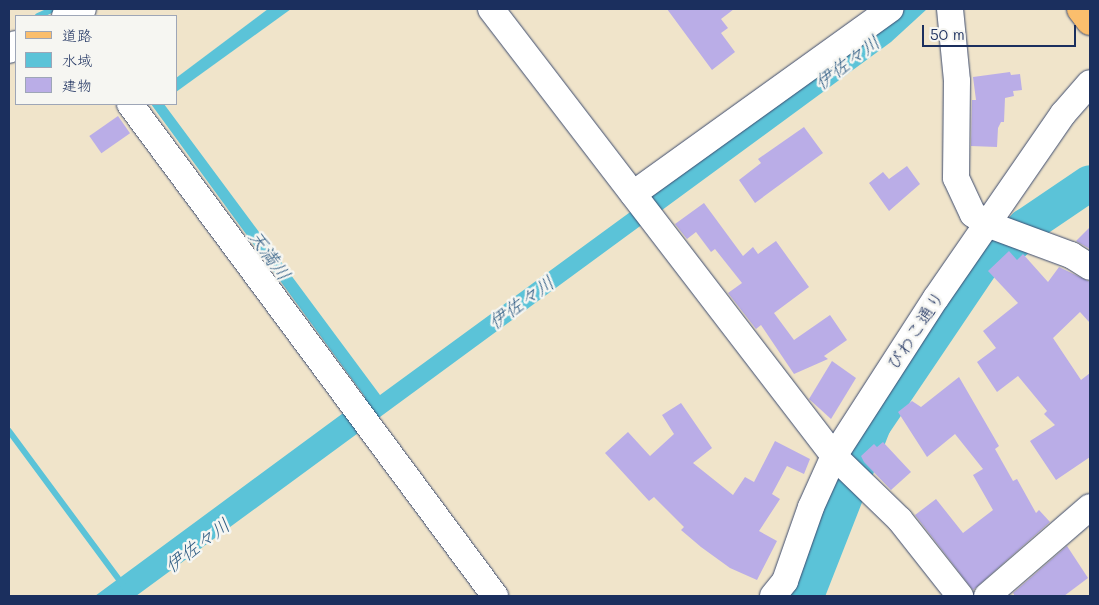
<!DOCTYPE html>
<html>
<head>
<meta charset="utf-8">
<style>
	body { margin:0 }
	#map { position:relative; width:1099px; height:605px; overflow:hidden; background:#f0e4ca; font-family:Mali,"Klee One",sans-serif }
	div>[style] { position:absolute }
	.water>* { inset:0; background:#5bc3d8 }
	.stream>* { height:6px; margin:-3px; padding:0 3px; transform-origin:3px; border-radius:3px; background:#5bc3d8 }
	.river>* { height:36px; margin:-18px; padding:0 18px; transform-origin:18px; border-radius:18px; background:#5bc3d8 }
	.building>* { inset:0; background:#baade7; transform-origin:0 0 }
	.roads { filter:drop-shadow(0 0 1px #3b4a6e) drop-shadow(0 0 1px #3b4a6e) }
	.minor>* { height:26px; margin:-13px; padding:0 13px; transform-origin:13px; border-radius:13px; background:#fff }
	.major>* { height:28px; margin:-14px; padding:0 14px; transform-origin:14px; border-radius:14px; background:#fabe6d }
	span { translate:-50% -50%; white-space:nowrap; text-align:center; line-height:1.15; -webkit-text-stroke:5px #f6f6f2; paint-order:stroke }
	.street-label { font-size:18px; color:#1b2f5e }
	.water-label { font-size:19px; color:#2e5b83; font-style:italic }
	.frame { position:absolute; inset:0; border:10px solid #1b2f5e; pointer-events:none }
	.legend { position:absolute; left:15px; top:15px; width:162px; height:90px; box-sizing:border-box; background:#f6f6f2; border:1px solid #9ea6b7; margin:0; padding:6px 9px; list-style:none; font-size:15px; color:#1b2f5e }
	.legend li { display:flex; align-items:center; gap:10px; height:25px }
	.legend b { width:25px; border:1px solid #9ea6b7 }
	.scale { position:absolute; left:922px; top:25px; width:154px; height:22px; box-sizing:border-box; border:2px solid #1b2f5e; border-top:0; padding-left:6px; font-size:15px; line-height:18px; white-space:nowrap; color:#1b2f5e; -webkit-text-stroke:4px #f6f6f2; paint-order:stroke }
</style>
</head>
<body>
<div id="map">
	<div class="water">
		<div style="clip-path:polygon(268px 9px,291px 9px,176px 92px,176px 78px)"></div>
		<div style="clip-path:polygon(901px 9px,927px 9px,891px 42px,136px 596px,95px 596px,365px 397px,151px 104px,164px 104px,380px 395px,808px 82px)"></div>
	</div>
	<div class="stream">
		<div style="left:38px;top:16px;width:17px;rotate:-24deg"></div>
		<div style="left:9px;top:431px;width:205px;rotate:53.5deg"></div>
	</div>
	<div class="river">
		<div style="left:806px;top:596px;width:184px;rotate:-68.6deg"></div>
		<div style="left:873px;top:425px;width:197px;rotate:-56deg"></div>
		<div style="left:983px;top:262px;width:37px;rotate:-33deg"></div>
		<div style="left:1014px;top:242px;width:19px;rotate:-54deg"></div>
		<div style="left:1025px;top:227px;width:78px;rotate:-34.1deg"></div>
	</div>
	<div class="building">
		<div style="clip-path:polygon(667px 9px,734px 9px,721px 19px,728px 28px,721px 33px,735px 52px,712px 70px)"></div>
		<div style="clip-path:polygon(1010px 72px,1011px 75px,1020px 74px,1022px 90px,1013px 91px,1014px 96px,1005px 98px,1004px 122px,1001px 122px,998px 128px,997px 147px,971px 146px,972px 100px,976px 100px,973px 77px)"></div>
		<div style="left:118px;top:116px;width:21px;height:35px;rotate:55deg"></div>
		<div style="clip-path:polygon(804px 127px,823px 153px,755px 203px,739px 180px,761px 163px,758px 159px)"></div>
		<div style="clip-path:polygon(907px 166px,920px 184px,889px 211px,869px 183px,883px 172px,889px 179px)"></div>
		<div style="clip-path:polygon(704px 203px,743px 256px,753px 247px,758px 254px,776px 241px,809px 287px,774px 313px,794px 340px,830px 315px,847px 340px,824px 356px,828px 359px,794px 374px,761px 325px,756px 329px,728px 293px,742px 283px,715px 249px,711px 252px,696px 232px,687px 239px,675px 224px)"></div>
		<div style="clip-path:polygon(1090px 227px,1090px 249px,1076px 241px)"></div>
		<div style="clip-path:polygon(1009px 251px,1017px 260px,1023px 254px,1048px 282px,1059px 267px,1090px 282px,1090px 323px,1080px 312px,1053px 338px,1081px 380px,1090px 373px,1090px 457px,1056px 480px,1030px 441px,1055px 425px,1044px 414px,1047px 411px,1018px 376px,997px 392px,977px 362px,996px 348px,983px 331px,1018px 303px,988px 271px)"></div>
		<div style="clip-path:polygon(832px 361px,856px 378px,831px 419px,809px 399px)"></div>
		<div style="clip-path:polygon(959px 377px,999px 446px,995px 449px,1013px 481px,1017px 479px,1036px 513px,1039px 510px,1050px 522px,973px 590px,915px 515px,936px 499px,963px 533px,993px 510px,973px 475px,983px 469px,955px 434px,927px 457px,898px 412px,912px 401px,921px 407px)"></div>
		<div style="clip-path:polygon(681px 403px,712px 448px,693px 463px,733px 495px,745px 477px,754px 482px,775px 441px,810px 459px,804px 474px,787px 466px,772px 494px,780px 499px,759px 531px,777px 541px,757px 580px,730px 568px,701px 547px,681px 530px,684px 527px,654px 497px,649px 501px,605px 453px,628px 432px,650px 456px,674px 434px,662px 415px)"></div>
		<div style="clip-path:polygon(883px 442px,911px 472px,891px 490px,864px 462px,861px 456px,874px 444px,877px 447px)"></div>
		<div style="clip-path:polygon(1067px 546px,1088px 578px,1064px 596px,1015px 596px,1013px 593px)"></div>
	</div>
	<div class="roads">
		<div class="minor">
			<div style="left:491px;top:9px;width:563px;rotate:52.5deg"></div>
			<div style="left:834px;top:456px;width:92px;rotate:44.1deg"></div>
			<div style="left:900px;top:520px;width:97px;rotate:51.7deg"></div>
			<div style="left:950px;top:9px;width:72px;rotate:84.4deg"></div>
			<div style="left:957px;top:81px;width:97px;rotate:90.6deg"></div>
			<div style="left:956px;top:178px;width:40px;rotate:65deg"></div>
			<div style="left:973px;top:214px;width:17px;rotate:36deg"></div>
			<div style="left:987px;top:224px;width:90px;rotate:20.3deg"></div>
			<div style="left:1071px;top:255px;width:22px;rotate:32deg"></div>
			<div style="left:65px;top:16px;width:19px;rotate:-21deg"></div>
			<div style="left:9px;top:50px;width:9px;rotate:-41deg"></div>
			<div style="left:130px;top:104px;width:613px;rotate:53.43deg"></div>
			<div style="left:633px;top:194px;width:317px;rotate:-35.7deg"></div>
			<div style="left:773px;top:596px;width:19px;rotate:-51deg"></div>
			<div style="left:785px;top:581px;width:78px;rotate:-70.6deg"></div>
			<div style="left:811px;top:507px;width:56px;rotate:-65.7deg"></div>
			<div style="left:834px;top:456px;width:188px;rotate:-57.2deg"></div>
			<div style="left:936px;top:298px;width:224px;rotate:-55.4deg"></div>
			<div style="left:1063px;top:114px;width:41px;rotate:-48.9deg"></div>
			<div style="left:987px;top:596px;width:136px;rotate:-40.8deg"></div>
		</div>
		<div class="major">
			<div style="left:1081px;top:9px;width:15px;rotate:53deg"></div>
		</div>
	</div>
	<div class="street-label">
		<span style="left:915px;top:330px;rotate:-57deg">びわこ通り</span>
	</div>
	<div class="water-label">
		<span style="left:847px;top:62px;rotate:-37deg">伊佐々川</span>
		<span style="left:270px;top:255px;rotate:54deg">天満川</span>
		<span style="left:521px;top:302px;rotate:-36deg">伊佐々川</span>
		<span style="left:197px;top:545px;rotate:-37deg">伊佐々川</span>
	</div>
	<div class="frame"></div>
	<ul class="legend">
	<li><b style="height:6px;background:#fabe6d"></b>道路</li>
	<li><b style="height:14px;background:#5bc3d8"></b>水域</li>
	<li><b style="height:14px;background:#baade7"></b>建物</li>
	</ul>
	<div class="scale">50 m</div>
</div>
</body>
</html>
